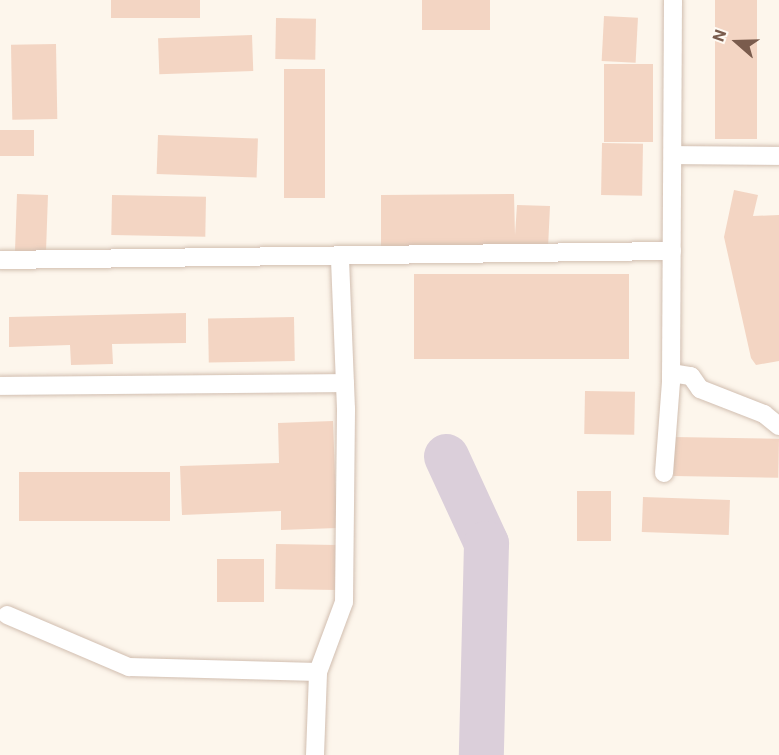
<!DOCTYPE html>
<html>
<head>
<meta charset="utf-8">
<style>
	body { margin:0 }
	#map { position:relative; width:779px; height:755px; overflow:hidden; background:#fdf6ec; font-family:Roboto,sans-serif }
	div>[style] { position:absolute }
	.taxiway>* { height:45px; margin:-22.5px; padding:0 22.5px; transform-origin:22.5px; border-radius:22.5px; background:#dbcfda }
	.building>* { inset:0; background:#f3d5c3; transform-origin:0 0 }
	.roads { filter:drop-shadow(0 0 2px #d1beb0) drop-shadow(0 0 2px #d1beb0) }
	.minor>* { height:18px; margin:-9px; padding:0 9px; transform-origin:9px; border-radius:9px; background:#fff }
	span { translate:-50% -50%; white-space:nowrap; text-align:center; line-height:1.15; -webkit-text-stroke:4.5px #fffaf3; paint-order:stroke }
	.north { position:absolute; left:707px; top:12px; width:60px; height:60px; -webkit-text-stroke:4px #fffaf3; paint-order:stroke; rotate:290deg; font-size:16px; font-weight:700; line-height:24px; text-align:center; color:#7a5c4d }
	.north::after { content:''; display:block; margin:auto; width:21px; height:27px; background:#7a5c4d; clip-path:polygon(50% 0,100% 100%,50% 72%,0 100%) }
</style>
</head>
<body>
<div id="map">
	<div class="taxiway">
		<div style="left:446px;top:456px;width:96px;rotate:65.3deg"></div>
		<div style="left:486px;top:543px;width:212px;rotate:91.4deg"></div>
	</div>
	<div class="building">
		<div style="left:111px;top:0;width:89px;height:18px"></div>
		<div style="left:422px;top:0;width:68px;height:30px"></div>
		<div style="left:715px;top:0;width:42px;height:139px"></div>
		<div style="left:604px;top:16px;width:34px;height:45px;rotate:3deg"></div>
		<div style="left:276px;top:18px;width:40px;height:41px;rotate:1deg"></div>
		<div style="left:252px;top:35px;width:36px;height:94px;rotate:88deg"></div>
		<div style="left:56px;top:44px;width:75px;height:45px;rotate:89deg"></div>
		<div style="left:604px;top:64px;width:49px;height:78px"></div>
		<div style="left:284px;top:69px;width:41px;height:129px"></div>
		<div style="left:0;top:130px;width:34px;height:26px"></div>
		<div style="left:158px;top:135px;width:100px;height:39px;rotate:2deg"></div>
		<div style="left:602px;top:143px;width:41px;height:52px;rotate:1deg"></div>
		<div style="clip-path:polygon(734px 190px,758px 195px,753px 216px,779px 215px,779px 361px,756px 365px,751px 358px,724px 237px)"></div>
		<div style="left:17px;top:194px;width:31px;height:64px;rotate:2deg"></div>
		<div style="clip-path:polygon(514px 194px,515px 235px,517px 205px,550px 206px,548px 248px,381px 248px,381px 195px)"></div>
		<div style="left:112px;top:195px;width:94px;height:40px;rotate:1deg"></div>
		<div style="left:414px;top:274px;width:215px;height:85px"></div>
		<div style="clip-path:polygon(186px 313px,186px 343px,112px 344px,113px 364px,71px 365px,70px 345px,9px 347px,9px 317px)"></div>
		<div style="left:294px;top:317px;width:44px;height:86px;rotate:89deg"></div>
		<div style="left:585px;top:391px;width:50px;height:43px;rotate:1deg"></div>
		<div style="clip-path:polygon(333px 421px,337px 528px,281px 530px,281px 511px,182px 515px,180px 466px,279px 463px,278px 423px)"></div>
		<div style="left:674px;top:437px;width:105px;height:39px;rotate:1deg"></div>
		<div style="left:19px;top:472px;width:151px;height:49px"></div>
		<div style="left:577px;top:491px;width:34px;height:50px"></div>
		<div style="left:643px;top:497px;width:87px;height:35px;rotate:2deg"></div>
		<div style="left:276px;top:544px;width:61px;height:45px;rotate:1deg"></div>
		<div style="left:217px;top:559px;width:47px;height:43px"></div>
	</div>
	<div class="roads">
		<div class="minor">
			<div style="left:673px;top:155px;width:106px;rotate:0.5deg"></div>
			<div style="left:0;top:260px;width:672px;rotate:-0.77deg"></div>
			<div style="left:671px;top:373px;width:20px;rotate:9deg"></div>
			<div style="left:691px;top:376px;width:16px;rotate:55deg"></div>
			<div style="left:700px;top:389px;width:69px;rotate:21.3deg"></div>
			<div style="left:764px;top:414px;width:19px;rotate:39deg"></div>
			<div style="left:0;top:386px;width:345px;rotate:-0.5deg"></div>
			<div style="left:664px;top:473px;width:91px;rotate:-85.6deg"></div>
			<div style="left:671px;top:382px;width:382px;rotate:-89.7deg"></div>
			<div style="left:7px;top:615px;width:133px;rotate:23.1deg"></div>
			<div style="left:129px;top:667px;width:189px;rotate:1.5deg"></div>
			<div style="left:315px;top:755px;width:83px;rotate:-87.9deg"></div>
			<div style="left:318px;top:672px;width:75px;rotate:-69.6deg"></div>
			<div style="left:344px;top:602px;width:193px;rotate:-89.4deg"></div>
			<div style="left:346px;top:409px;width:150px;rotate:-92.3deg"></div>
		</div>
	</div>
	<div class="north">N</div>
</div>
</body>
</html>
